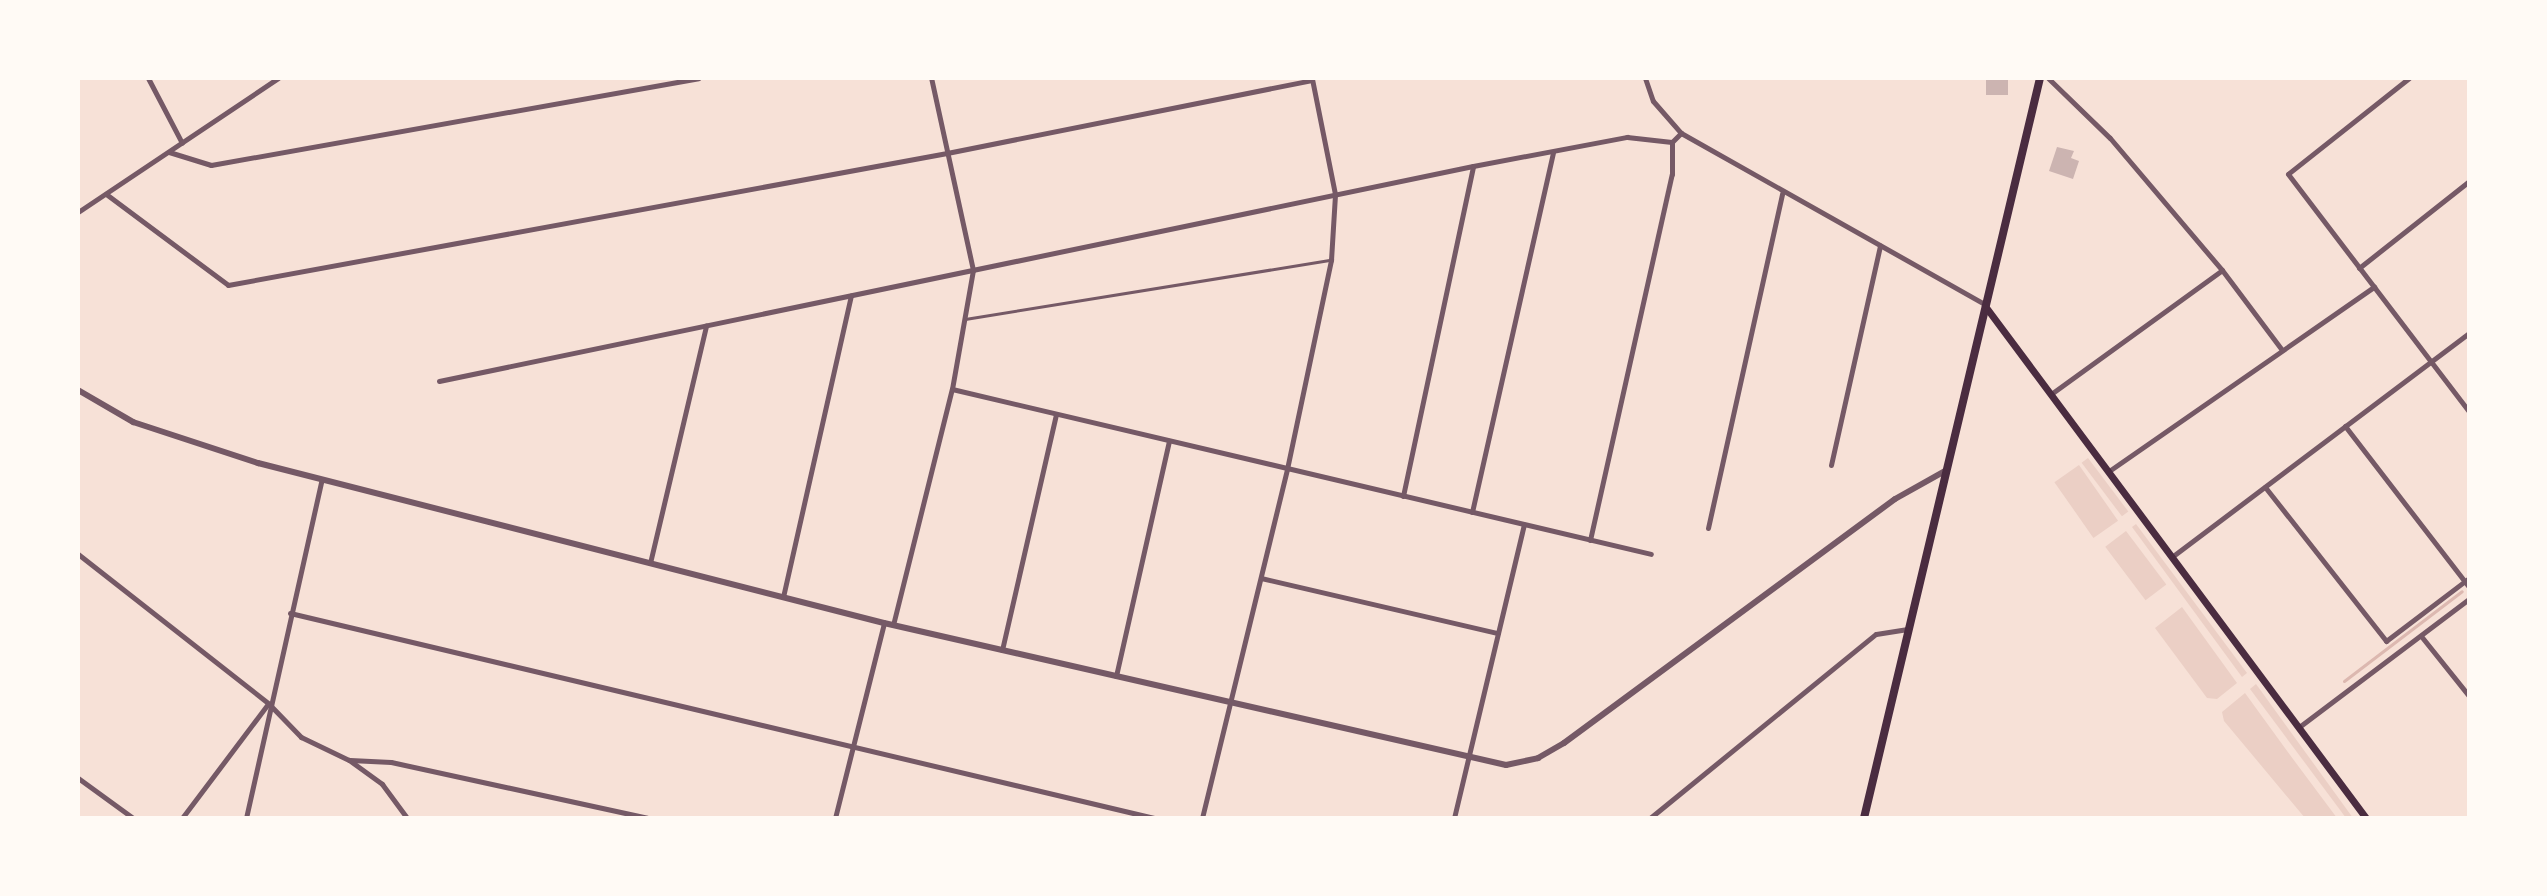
<!DOCTYPE html>
<html>
<head>
<meta charset="utf-8">
<style>
	body { margin:0 }
	#map { position:relative; width:2547px; height:896px; overflow:hidden; background:#f7e1d7; font-family:"Fira Sans",sans-serif }
	div>[style] { position:absolute }
	.green>* { inset:0; background:#ebcfc5; transform-origin:0 0 }
	.stream>* { height:3px; margin:-1.5px; padding:0 1.5px; transform-origin:1.5px; border-radius:1.5px; background:#dcb8b0 }
	.building>* { inset:0; background:#ccb4b1; transform-origin:0 0 }
	.service>* { height:3px; margin:-1.5px; padding:0 1.5px; transform-origin:1.5px; border-radius:1.5px; background:#755966 }
	.minor>* { height:5px; margin:-2.5px; padding:0 2.5px; transform-origin:2.5px; border-radius:2.5px; background:#755966 }
	.tertiary>* { height:6px; margin:-3px; padding:0 3px; transform-origin:3px; border-radius:3px; background:#755966 }
	.secondary>* { height:7px; margin:-3.5px; padding:0 3.5px; transform-origin:3.5px; border-radius:3.5px; background:#4a2c40 }
	.primary>* { height:8px; margin:-4px; padding:0 4px; transform-origin:4px; border-radius:4px; background:#4a2c40 }
	span { translate:-50% -50%; white-space:nowrap; text-align:center; line-height:1.15; -webkit-text-stroke:8px #fffaf5; paint-order:stroke }
	.frame { position:absolute; inset:0; border:80px solid #fffaf5; pointer-events:none }
</style>
</head>
<body>
<div id="map">
	<div class="green">
		<div style="left:2088px;top:458px;width:67px;height:8px;rotate:53deg"></div>
		<div style="left:2079px;top:465px;width:68px;height:30px;rotate:55deg"></div>
		<div style="clip-path:polygon(2136px 524px,2247px 673px,2242px 677px,2132px 527px)"></div>
		<div style="left:2126px;top:531px;width:67px;height:26px;rotate:53deg"></div>
		<div style="clip-path:polygon(2182px 607px,2237px 683px,2217px 699px,2207px 698px,2155px 628px)"></div>
		<div style="clip-path:polygon(2256px 684px,2353px 818px,2346px 818px,2250px 689px)"></div>
		<div style="clip-path:polygon(2245px 693px,2293px 759px,2337px 818px,2305px 818px,2224px 721px,2222px 712px)"></div>
	</div>
	<div class="stream">
		<div style="left:2344px;top:681px;width:148px;rotate:-37.3deg"></div>
	</div>
	<div class="building">
		<div style="left:1986px;top:78px;width:22px;height:17px"></div>
		<div style="clip-path:polygon(2057px 147px,2074px 151px,2071px 158px,2079px 161px,2073px 179px,2049px 171px)"></div>
	</div>
	<div class="service">
		<div style="left:965px;top:319px;width:369px;rotate:-9.2deg"></div>
	</div>
	<div class="minor">
		<div style="left:148px;top:78px;width:73px;rotate:62.4deg"></div>
		<div style="left:1645px;top:78px;width:24px;rotate:71deg"></div>
		<div style="left:1653px;top:101px;width:43px;rotate:48.8deg"></div>
		<div style="left:1681px;top:133px;width:348px;rotate:29.4deg"></div>
		<div style="left:2048px;top:78px;width:86px;rotate:44.1deg"></div>
		<div style="left:2110px;top:138px;width:173px;rotate:49.7deg"></div>
		<div style="left:2222px;top:270px;width:100px;rotate:53.1deg"></div>
		<div style="left:2409px;top:78px;width:154px;rotate:141.6deg"></div>
		<div style="left:2288px;top:174px;width:299px;rotate:52.7deg"></div>
		<div style="left:169px;top:152px;width:44px;rotate:17.2deg"></div>
		<div style="left:211px;top:165px;width:495px;rotate:-10.1deg"></div>
		<div style="left:106px;top:194px;width:152px;rotate:36.7deg"></div>
		<div style="left:228px;top:285px;width:731px;rotate:-10.4deg"></div>
		<div style="left:947px;top:153px;width:372px;rotate:-11.3deg"></div>
		<div style="left:78px;top:212px;width:241px;rotate:-33.8deg"></div>
		<div style="left:2359px;top:268px;width:140px;rotate:-38.3deg"></div>
		<div style="left:439px;top:381px;width:1056px;rotate:-11.75deg"></div>
		<div style="left:1473px;top:166px;width:157px;rotate:-10.7deg"></div>
		<div style="left:1627px;top:137px;width:45px;rotate:6.3deg"></div>
		<div style="left:952px;top:389px;width:718px;rotate:13.28deg"></div>
		<div style="left:2051px;top:394px;width:211px;rotate:-35.9deg"></div>
		<div style="left:2345px;top:426px;width:203px;rotate:52.4deg"></div>
		<div style="left:1831px;top:465px;width:225px;rotate:-77.4deg"></div>
		<div style="left:2109px;top:471px;width:323px;rotate:-34.8deg"></div>
		<div style="left:2265px;top:487px;width:196px;rotate:51.8deg"></div>
		<div style="left:2386px;top:641px;width:104px;rotate:-37.2deg"></div>
		<div style="left:1403px;top:496px;width:337px;rotate:-78deg"></div>
		<div style="left:1472px;top:512px;width:368px;rotate:-77.3deg"></div>
		<div style="left:1708px;top:528px;width:343px;rotate:-77.5deg"></div>
		<div style="left:1590px;top:540px;width:375px;rotate:-77.4deg"></div>
		<div style="left:1672px;top:174px;width:32px;rotate:-90deg"></div>
		<div style="left:1672px;top:142px;width:13px;rotate:-45deg"></div>
		<div style="left:78px;top:554px;width:243px;rotate:38.1deg"></div>
		<div style="left:269px;top:704px;width:46px;rotate:45.9deg"></div>
		<div style="left:301px;top:737px;width:53px;rotate:25.6deg"></div>
		<div style="left:349px;top:760px;width:41px;rotate:36deg"></div>
		<div style="left:382px;top:784px;width:42px;rotate:53.7deg"></div>
		<div style="left:2173px;top:556px;width:371px;rotate:-37deg"></div>
		<div style="left:650px;top:563px;width:244px;rotate:-76.7deg"></div>
		<div style="left:1261px;top:578px;width:243px;rotate:13.1deg"></div>
		<div style="left:783px;top:597px;width:309px;rotate:-77.3deg"></div>
		<div style="left:290px;top:613px;width:888px;rotate:13.35deg"></div>
		<div style="left:893px;top:625px;width:243px;rotate:-76deg"></div>
		<div style="left:952px;top:389px;width:121px;rotate:-80deg"></div>
		<div style="left:973px;top:270px;width:197px;rotate:-102.3deg"></div>
		<div style="left:2421px;top:636px;width:77px;rotate:51.3deg"></div>
		<div style="left:1002px;top:650px;width:241px;rotate:-77.1deg"></div>
		<div style="left:1116px;top:676px;width:241px;rotate:-77.3deg"></div>
		<div style="left:2299px;top:727px;width:213px;rotate:-37deg"></div>
		<div style="left:350px;top:760px;width:41px;rotate:2.8deg"></div>
		<div style="left:391px;top:762px;width:262px;rotate:12.3deg"></div>
		<div style="left:78px;top:778px;width:68px;rotate:36deg"></div>
		<div style="left:182px;top:818px;width:143px;rotate:-53deg"></div>
		<div style="left:246px;top:818px;width:347px;rotate:-77.4deg"></div>
		<div style="left:835px;top:818px;width:201px;rotate:-75.9deg"></div>
		<div style="left:1202px;top:818px;width:359px;rotate:-76.3deg"></div>
		<div style="left:1287px;top:469px;width:214px;rotate:-78.1deg"></div>
		<div style="left:1331px;top:260px;width:66px;rotate:-86.5deg"></div>
		<div style="left:1335px;top:194px;width:117px;rotate:-101.3deg"></div>
		<div style="left:1454px;top:818px;width:301px;rotate:-76.6deg"></div>
		<div style="left:1650px;top:818px;width:291px;rotate:-39.2deg"></div>
		<div style="left:1876px;top:634px;width:32px;rotate:-9deg"></div>
	</div>
	<div class="tertiary">
		<div style="left:78px;top:390px;width:64px;rotate:30.2deg"></div>
		<div style="left:133px;top:422px;width:132px;rotate:18.2deg"></div>
		<div style="left:258px;top:463px;width:646px;rotate:14.34deg"></div>
		<div style="left:884px;top:623px;width:638px;rotate:12.86deg"></div>
		<div style="left:1506px;top:765px;width:33px;rotate:-12deg"></div>
		<div style="left:1538px;top:758px;width:30px;rotate:-30deg"></div>
		<div style="left:1564px;top:743px;width:411px;rotate:-36.4deg"></div>
		<div style="left:1895px;top:499px;width:57px;rotate:-29.2deg"></div>
	</div>
	<div class="secondary">
		<div style="left:1985px;top:306px;width:638px;rotate:53.35deg"></div>
	</div>
	<div class="primary">
		<div style="left:1864px;top:818px;width:761px;rotate:-76.62deg"></div>
	</div>
	<div class="frame"></div>
</div>
</body>
</html>
